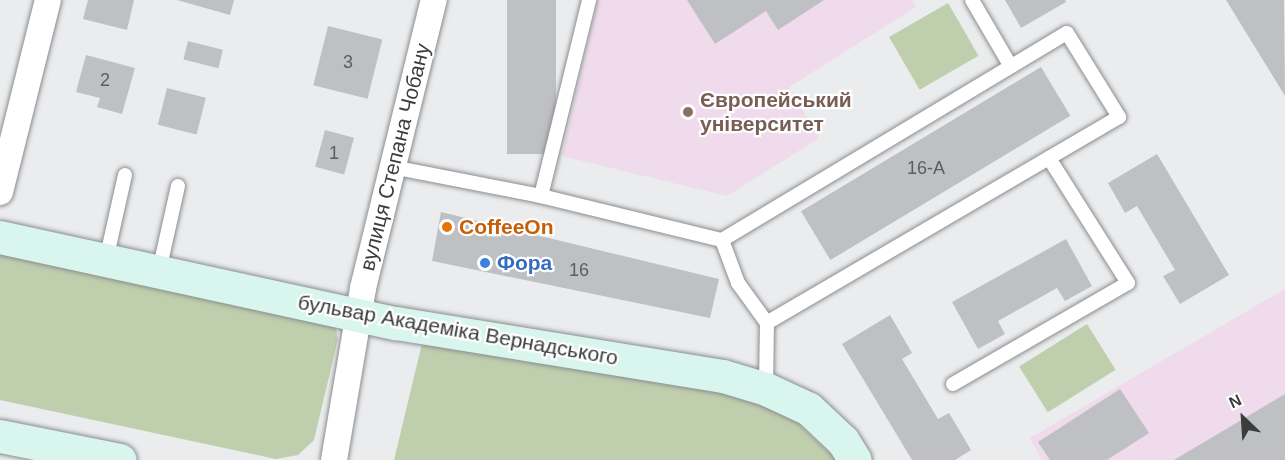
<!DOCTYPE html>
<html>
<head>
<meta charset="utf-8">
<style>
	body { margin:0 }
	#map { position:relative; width:1285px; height:460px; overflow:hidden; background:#eaecee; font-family:Helvetica,sans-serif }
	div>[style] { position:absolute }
	.education>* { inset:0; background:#efdbeb }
	.green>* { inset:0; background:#bfcead; transform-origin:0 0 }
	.building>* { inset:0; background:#bfc0c3; transform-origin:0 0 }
	.roads { filter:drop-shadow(0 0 2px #8c8d8f) drop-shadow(0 0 2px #8c8d8f) }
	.lane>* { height:14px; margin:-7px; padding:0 7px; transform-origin:7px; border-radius:7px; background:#fff }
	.street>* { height:26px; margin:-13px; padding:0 13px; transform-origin:13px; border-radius:13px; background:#fff }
	.secondary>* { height:33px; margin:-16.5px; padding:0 16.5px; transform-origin:16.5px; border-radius:16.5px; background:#d8f5ee }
	.dots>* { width:16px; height:16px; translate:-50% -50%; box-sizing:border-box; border:3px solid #fff; border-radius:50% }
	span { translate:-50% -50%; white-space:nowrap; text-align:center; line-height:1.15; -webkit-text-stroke:4.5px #fff; paint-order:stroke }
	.number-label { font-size:18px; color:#5c5d5e }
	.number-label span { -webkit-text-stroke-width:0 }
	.education-label { font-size:21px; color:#785e54; font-weight:700 }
	.left { translate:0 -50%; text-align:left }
	.street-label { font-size:21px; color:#3b3c3c }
	.food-label { font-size:21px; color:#c56008; font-weight:700 }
	.shop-label { font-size:21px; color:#366cbe; font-weight:700 }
	.north { position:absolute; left:1213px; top:388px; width:60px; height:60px; -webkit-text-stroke:4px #fff; paint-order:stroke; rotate:335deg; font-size:16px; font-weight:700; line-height:24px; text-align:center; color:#3b3c3c }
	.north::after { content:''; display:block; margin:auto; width:21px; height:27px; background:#3b3c3c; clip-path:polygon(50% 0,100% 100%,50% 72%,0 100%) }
</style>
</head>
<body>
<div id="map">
	<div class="education">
		<div style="clip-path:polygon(598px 0,912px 0,916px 7px,789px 87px,819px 138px,727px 196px,562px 156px)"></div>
		<div style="clip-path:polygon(1285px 289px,1285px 460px,1042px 460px,1030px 438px)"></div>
	</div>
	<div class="green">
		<div style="left:948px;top:3px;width:61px;height:68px;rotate:60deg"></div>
		<div style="clip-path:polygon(0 241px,334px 318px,338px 339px,314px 440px,298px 455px,276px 459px,0 400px)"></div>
		<div style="left:1087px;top:324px;width:54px;height:80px;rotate:58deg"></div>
		<div style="clip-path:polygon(425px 331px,747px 395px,798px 423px,837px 460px,394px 460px)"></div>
	</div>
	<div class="building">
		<div style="clip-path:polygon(88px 0,134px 0,127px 30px,83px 19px)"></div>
		<div style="clip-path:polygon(177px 0,234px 0,230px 15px)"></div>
		<div style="left:507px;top:0;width:49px;height:154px"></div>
		<div style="clip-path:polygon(687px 0,824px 0,778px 30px,766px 11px,715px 44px)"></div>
		<div style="clip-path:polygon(1005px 0,1065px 0,1066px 2px,1021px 28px)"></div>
		<div style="clip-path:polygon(1226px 0,1284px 0,1285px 96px)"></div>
		<div style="left:328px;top:26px;width:56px;height:61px;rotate:14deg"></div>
		<div style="left:188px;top:41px;width:36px;height:19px;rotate:14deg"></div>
		<div style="clip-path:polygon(86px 55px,135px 68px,122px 114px,97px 107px,100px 98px,76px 92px)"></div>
		<div style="left:1041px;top:67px;width:57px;height:280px;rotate:59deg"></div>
		<div style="left:167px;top:88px;width:40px;height:38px;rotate:14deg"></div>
		<div style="left:325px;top:130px;width:30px;height:38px;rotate:15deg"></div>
		<div style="clip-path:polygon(1157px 154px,1229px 275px,1180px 304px,1163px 276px,1175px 270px,1137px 206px,1125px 213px,1108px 183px)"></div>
		<div style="clip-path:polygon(441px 212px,719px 279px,710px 318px,432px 261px)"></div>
		<div style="clip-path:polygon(1066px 239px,1092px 286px,1065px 301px,1057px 288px,998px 321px,1005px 334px,978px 349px,952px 302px)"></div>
		<div style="clip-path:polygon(890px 315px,912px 353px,902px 359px,938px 419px,949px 413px,971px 450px,955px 460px,912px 460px,842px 344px)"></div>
		<div style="clip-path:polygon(1120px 389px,1149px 433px,1107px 460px,1050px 460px,1038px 442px)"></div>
		<div style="clip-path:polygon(1285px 394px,1285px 460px,1174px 460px)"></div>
	</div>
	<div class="roads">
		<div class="lane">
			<div style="left:972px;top:0;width:75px;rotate:59.7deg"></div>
			<div style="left:392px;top:167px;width:152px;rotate:11deg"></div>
			<div style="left:541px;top:196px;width:186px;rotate:13.7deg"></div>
			<div style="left:722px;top:240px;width:402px;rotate:-31deg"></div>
			<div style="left:1067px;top:33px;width:99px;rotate:58.2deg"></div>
			<div style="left:1119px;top:117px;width:408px;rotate:149.7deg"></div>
			<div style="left:541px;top:196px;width:202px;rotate:-76.2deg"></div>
			<div style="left:722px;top:240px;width:46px;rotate:69.6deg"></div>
			<div style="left:738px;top:283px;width:49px;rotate:54.1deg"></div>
			<div style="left:767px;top:323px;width:66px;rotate:90.9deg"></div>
			<div style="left:106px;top:260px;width:87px;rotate:-77.4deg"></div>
			<div style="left:159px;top:271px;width:87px;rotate:-77.4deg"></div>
			<div style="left:953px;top:384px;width:202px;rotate:-30deg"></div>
			<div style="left:1128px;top:283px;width:148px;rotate:-122.3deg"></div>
		</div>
		<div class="street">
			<div style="left:0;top:192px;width:198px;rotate:-76deg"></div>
			<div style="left:334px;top:460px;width:174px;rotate:-80.4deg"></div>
			<div style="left:363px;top:288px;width:297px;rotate:-76.2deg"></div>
		</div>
		<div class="secondary">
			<div style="left:0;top:237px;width:405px;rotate:12.3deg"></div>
			<div style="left:396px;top:323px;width:331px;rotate:9.2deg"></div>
			<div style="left:723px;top:376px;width:45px;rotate:16.8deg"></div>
			<div style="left:766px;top:389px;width:47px;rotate:24.9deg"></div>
			<div style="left:809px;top:409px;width:47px;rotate:43.3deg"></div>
			<div style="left:843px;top:441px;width:22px;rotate:58deg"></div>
			<div style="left:0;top:436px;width:122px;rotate:11.3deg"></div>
		</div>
	</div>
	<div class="dots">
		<div style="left:688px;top:112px;background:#8d6e63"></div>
		<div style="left:447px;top:227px;background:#e8710a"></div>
		<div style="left:485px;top:263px;background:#3f7fe0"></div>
	</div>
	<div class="number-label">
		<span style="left:348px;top:62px">3</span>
		<span style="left:105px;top:80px">2</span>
		<span style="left:334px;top:153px">1</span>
		<span style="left:926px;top:168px">16-А</span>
		<span style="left:579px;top:270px">16</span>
	</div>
	<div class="education-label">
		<span class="left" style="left:700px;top:112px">Європейський<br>університет</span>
	</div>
	<div class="street-label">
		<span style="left:395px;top:157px;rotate:-76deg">вулиця Степана Чобану</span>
		<span style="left:458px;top:330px;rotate:10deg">бульвар Академіка Вернадського</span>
	</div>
	<div class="food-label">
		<span class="left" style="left:459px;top:227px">CoffeeOn</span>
	</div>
	<div class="shop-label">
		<span class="left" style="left:497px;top:263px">Фора</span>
	</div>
	<div class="north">N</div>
</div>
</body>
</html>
